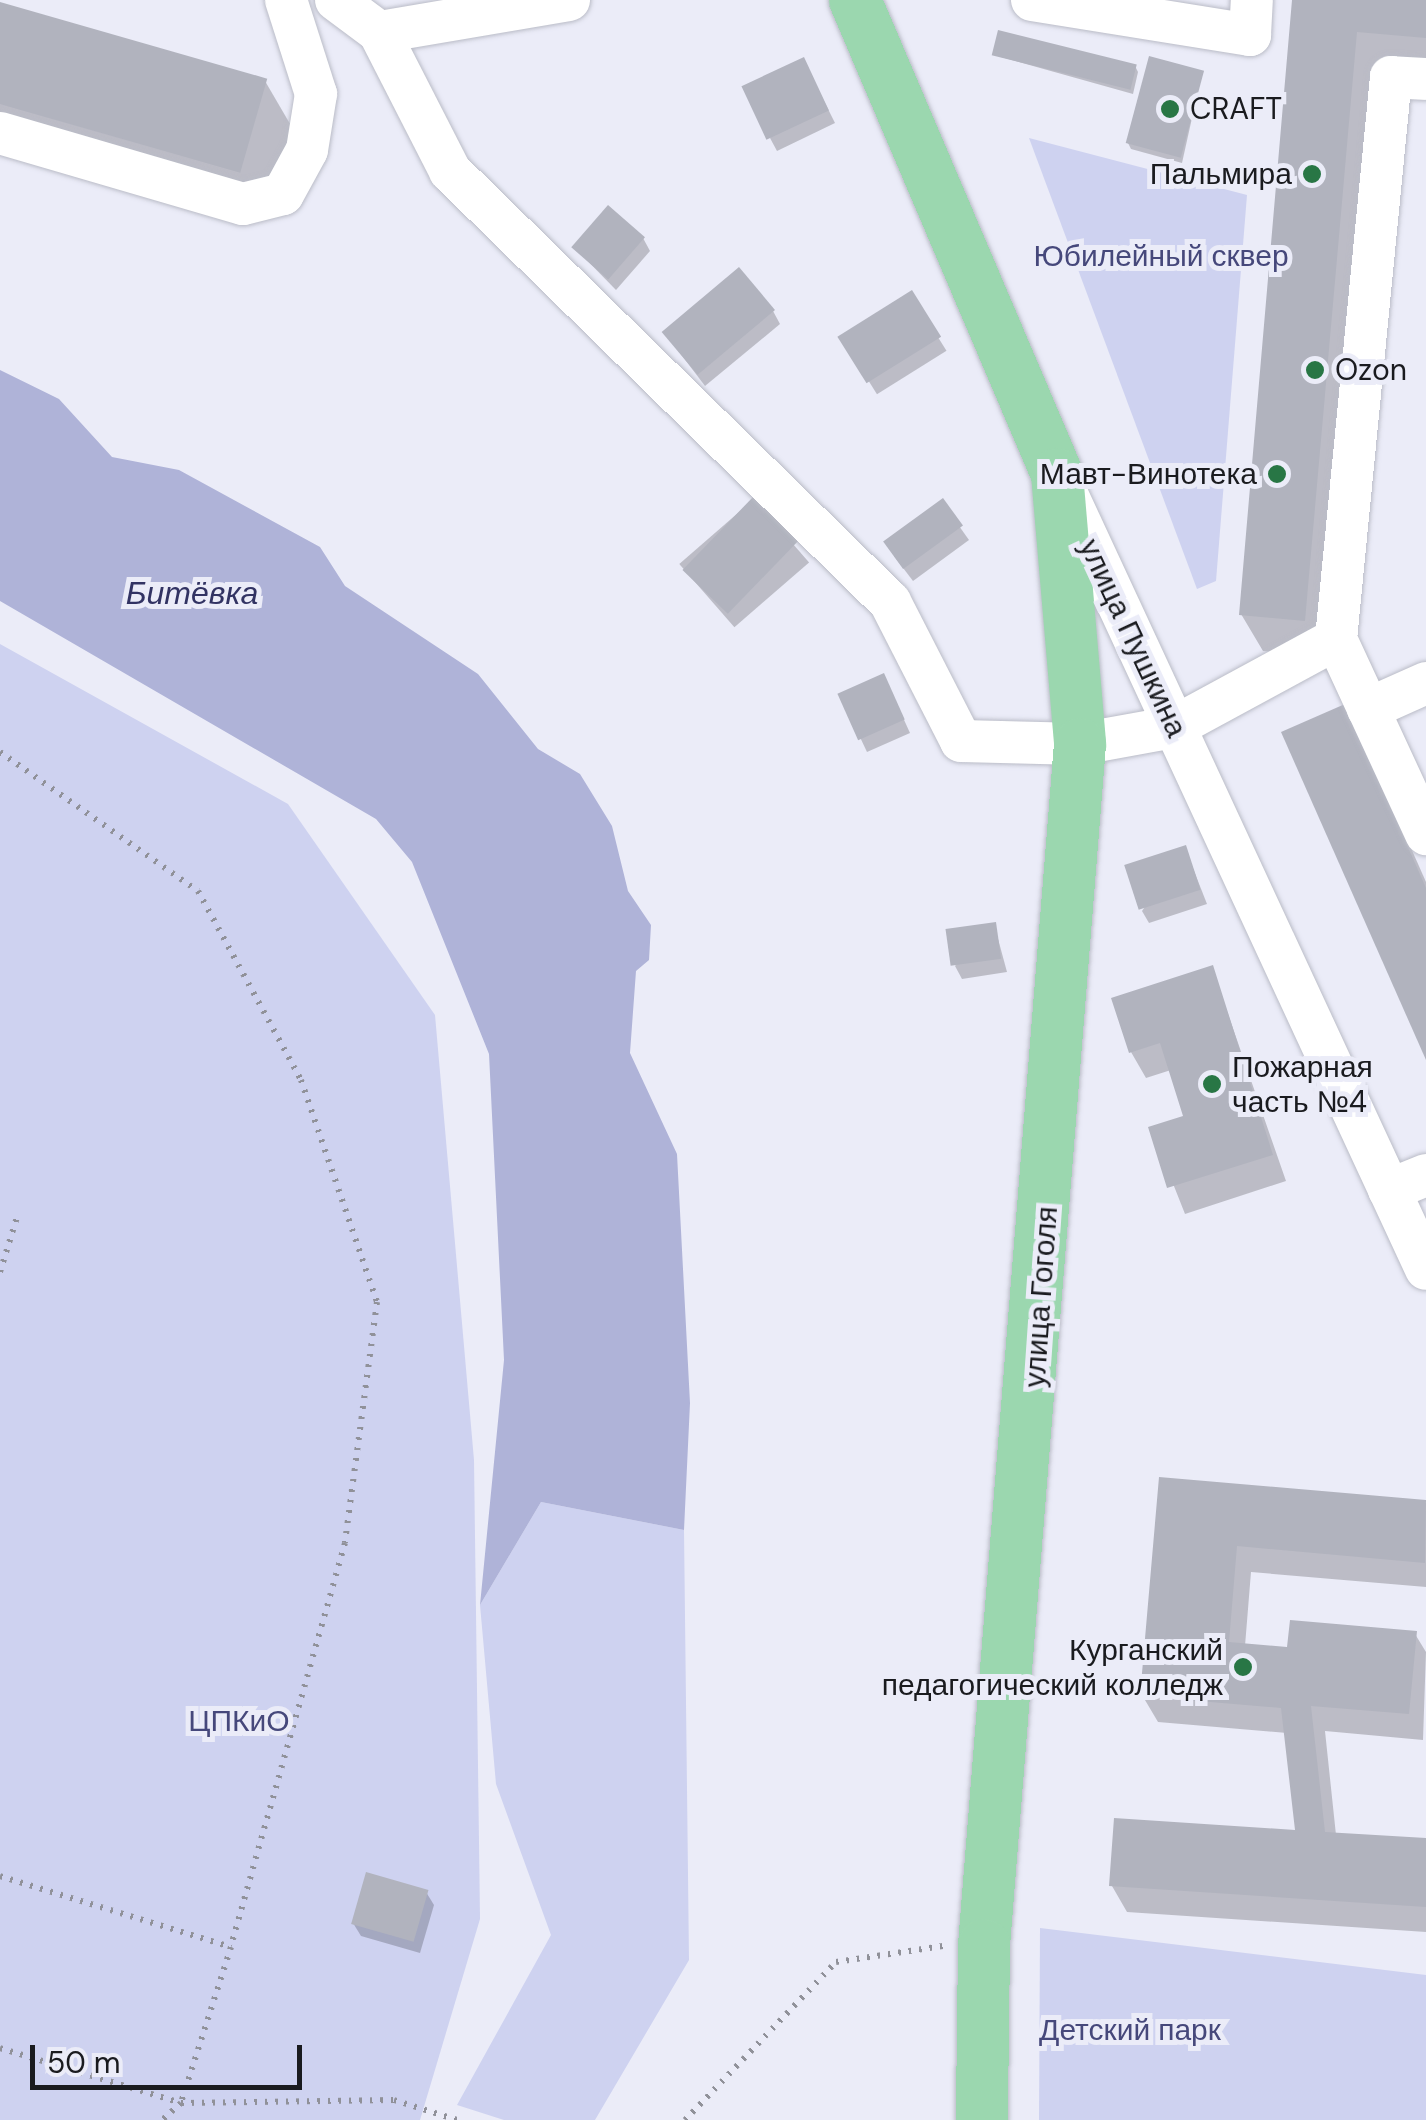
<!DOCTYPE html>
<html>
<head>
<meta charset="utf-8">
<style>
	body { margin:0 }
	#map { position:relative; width:1426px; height:2120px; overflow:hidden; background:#ebecf8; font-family:"DM Sans",sans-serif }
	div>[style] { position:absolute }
	.green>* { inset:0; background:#ced2f0 }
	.water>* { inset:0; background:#afb3d8 }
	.shadow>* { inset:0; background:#0003; transform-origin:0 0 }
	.building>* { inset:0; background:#b1b3be; transform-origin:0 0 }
	.path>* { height:6px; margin-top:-3px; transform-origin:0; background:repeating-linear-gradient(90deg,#909199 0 2.5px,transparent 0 10.5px) }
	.roads { filter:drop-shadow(0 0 2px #babcc7) drop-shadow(0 0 2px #babcc7) }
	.minor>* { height:42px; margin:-21px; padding:0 21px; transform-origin:21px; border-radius:21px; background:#fff }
	.major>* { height:52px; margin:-26px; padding:0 26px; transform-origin:26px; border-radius:26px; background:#9bd7af }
	.dots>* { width:28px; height:28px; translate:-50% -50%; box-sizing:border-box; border:5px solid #ebecf8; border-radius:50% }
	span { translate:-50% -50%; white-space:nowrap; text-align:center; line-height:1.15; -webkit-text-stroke:10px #ebecf8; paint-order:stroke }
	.poi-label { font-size:30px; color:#1a1b1f }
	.left { translate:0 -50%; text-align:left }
	.right { translate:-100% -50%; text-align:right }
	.park-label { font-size:30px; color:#46487b }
	.street-label { font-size:30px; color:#1a1b1f }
	.water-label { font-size:32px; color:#323363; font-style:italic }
	.scale { position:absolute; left:30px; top:2045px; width:272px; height:45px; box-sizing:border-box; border:5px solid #1a1b1f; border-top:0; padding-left:12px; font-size:30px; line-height:35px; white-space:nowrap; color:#1a1b1f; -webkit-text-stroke:8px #ebecf8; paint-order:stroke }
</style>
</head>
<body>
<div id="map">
	<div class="green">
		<div style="clip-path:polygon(1029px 138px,1247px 195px,1216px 581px,1197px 589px)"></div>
		<div style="clip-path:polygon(0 644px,288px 804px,435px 1015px,474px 1460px,480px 1919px,420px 2120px,0 2120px)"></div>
		<div style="clip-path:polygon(541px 1502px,684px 1530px,689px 1960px,595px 2120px,504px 2120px,457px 2105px,551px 1935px,496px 1784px,480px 1605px)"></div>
		<div style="clip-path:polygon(1040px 1928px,1426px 1975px,1426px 2120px,1039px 2120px)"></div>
	</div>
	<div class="water">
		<div style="clip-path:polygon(0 370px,59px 399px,112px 457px,179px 470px,320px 547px,345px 586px,478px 674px,538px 749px,580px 774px,612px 826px,628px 891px,651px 925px,649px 960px,636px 971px,630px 1053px,677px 1154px,690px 1403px,684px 1530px,541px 1502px,480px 1605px,504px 1360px,489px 1054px,412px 862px,376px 819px,0 601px)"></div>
	</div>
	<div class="shadow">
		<div style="clip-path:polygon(1295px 0,1426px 0,1426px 73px,1377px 68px,1325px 657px,1263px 651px,1241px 614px)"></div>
		<div style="clip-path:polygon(0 5px,265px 81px,293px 129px,268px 215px,0 139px)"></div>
		<div style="clip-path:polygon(994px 55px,1135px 66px,1138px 72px,1133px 94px)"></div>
		<div style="clip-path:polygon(810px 73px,835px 123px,777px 151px,770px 138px)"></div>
		<div style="clip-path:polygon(1202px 73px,1182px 163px,1131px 149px,1128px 143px)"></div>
		<div style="clip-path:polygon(643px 238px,650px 251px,616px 290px,574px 247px)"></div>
		<div style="left:911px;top:294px;width:67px;height:82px;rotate:58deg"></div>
		<div style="clip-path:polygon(773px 311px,780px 324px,705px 386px,664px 332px)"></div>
		<div style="left:754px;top:499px;width:84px;height:99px;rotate:49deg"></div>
		<div style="clip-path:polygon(942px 502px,969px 540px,913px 581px,894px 556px)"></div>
		<div style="clip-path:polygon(890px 689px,910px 733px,867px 752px,840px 695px)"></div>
		<div style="clip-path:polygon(1365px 744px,1426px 882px,1426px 1053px)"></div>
		<div style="clip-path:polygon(1185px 848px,1207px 904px,1149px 923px,1142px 911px)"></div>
		<div style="clip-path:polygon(994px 924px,1007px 972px,962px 979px,955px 966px)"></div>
		<div style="clip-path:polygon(1212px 968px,1286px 1181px,1185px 1214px,1151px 1128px,1186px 1118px,1171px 1070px,1146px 1078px,1131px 1052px)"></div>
		<div style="clip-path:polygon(1161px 1480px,1426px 1503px,1426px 1587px,1251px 1572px,1245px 1646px,1290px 1650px,1415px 1634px,1426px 1652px,1423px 1740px,1325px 1731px,1336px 1835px,1426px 1841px,1426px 1932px,1127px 1912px,1112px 1886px,1298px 1832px,1287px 1733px,1158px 1722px,1142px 1695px)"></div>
		<div style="clip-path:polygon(426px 1892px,434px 1905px,420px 1953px,361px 1936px,353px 1923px)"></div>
	</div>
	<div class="building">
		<div style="clip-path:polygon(1292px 0,1426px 0,1426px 38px,1357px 32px,1305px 621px,1239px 615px)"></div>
		<div style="left:0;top:2px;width:278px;height:98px;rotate:16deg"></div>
		<div style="left:998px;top:30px;width:143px;height:26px;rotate:14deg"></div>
		<div style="left:1149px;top:56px;width:57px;height:90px;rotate:15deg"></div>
		<div style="left:804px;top:57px;width:59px;height:69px;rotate:65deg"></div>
		<div style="left:608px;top:205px;width:49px;height:56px;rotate:41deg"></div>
		<div style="left:739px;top:267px;width:56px;height:101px;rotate:50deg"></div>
		<div style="left:912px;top:290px;width:55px;height:88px;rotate:58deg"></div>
		<div style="left:754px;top:496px;width:63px;height:103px;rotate:44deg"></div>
		<div style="left:943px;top:498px;width:34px;height:74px;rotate:54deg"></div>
		<div style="left:884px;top:673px;width:51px;height:51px;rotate:66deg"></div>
		<div style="clip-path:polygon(1345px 704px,1426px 888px,1426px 1060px,1281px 732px)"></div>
		<div style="left:1186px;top:845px;width:47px;height:65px;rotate:72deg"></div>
		<div style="left:996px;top:922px;width:37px;height:51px;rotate:82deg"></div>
		<div style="clip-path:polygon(1213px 965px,1273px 1155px,1167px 1188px,1148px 1127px,1183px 1116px,1160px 1043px,1129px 1053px,1111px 998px)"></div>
		<div style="clip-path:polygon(1159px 1477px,1426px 1500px,1425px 1563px,1237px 1546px,1229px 1642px,1287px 1647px,1290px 1620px,1417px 1631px,1409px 1714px,1311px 1706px,1325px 1832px,1426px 1838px,1426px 1907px,1109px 1886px,1114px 1818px,1295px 1830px,1281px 1708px,1140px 1696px)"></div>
		<div style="left:366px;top:1872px;width:65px;height:54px;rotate:16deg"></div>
	</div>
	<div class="path">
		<div style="left:0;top:752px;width:242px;rotate:35.1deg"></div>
		<div style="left:198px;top:891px;width:215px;rotate:61.4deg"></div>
		<div style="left:301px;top:1080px;width:235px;rotate:71.1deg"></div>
		<div style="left:377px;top:1302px;width:243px;rotate:97.6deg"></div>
		<div style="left:345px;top:1543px;width:420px;rotate:105.8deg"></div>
		<div style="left:231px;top:1947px;width:164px;rotate:107.8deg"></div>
		<div style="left:181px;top:2103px;width:25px;rotate:138deg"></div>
		<div style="left:0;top:1272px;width:58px;rotate:-72.8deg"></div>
		<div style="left:0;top:1876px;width:242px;rotate:17.1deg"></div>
		<div style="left:0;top:2048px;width:189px;rotate:16.9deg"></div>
		<div style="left:181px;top:2103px;width:213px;rotate:-0.8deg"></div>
		<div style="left:394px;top:2100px;width:66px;rotate:17.6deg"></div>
		<div style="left:685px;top:2120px;width:219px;rotate:-46.3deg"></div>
		<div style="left:836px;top:1962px;width:108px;rotate:-8.5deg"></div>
	</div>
	<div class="roads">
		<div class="minor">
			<div style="left:336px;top:0;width:54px;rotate:36.7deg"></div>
			<div style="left:569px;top:0;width:193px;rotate:170.4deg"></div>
			<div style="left:379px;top:32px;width:156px;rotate:62.9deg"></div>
			<div style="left:450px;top:171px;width:616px;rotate:44.41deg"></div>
			<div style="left:890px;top:602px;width:156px;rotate:62.9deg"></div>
			<div style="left:961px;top:741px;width:119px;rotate:1.4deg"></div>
			<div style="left:1080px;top:744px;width:96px;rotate:-10.3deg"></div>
			<div style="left:1174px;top:727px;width:184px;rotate:-28.5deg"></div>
			<div style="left:1032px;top:0;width:221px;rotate:9.1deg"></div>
			<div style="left:1250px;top:35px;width:35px;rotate:-87deg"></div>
			<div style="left:1426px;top:79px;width:35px;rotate:-177deg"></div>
			<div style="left:1391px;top:77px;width:565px;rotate:95.59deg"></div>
			<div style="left:1336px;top:639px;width:215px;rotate:65.2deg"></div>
			<div style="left:0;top:133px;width:253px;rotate:16.3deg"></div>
			<div style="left:243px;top:204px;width:41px;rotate:-14deg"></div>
			<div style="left:283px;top:194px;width:50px;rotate:-61.4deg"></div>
			<div style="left:307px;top:150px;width:57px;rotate:-80.9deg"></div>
			<div style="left:316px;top:94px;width:99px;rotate:-107.7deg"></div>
			<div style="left:1066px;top:492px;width:856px;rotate:65.14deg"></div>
			<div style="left:1368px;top:709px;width:64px;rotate:-24.1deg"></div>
			<div style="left:1389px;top:1190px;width:40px;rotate:-22deg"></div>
		</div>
		<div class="major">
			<div style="left:855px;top:0;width:515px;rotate:66.92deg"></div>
			<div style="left:1057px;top:474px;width:271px;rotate:85.1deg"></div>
			<div style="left:1080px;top:744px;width:1205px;rotate:94.57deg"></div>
			<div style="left:984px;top:1945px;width:175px;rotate:90.7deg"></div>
		</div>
	</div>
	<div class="dots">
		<div style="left:1170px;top:109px;background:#287645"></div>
		<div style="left:1312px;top:174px;background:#287645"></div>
		<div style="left:1315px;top:370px;background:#287645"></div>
		<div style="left:1277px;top:474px;background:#287645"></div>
		<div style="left:1212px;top:1084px;background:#287645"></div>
		<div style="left:1243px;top:1667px;background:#287645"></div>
	</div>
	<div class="poi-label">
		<span class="left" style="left:1190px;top:109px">CRAFT</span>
		<span class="right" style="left:1292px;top:174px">Пальмира</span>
		<span class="left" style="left:1335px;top:370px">Ozon</span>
		<span class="right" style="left:1257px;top:474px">Мавт-Винотека</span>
		<span class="left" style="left:1232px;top:1084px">Пожарная<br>часть №4</span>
		<span class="right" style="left:1223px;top:1667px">Курганский<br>педагогический колледж</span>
	</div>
	<div class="park-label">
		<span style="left:1161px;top:256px">Юбилейный сквер</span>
		<span style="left:239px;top:1721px">ЦПКиО</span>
		<span style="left:1130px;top:2030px">Детский парк</span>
	</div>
	<div class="street-label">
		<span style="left:1133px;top:638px;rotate:65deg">улица Пушкина</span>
		<span style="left:1041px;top:1297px;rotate:-86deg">улица Гоголя</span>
	</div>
	<div class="water-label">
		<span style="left:192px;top:593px">Битёвка</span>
	</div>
	<div class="scale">50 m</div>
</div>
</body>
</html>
